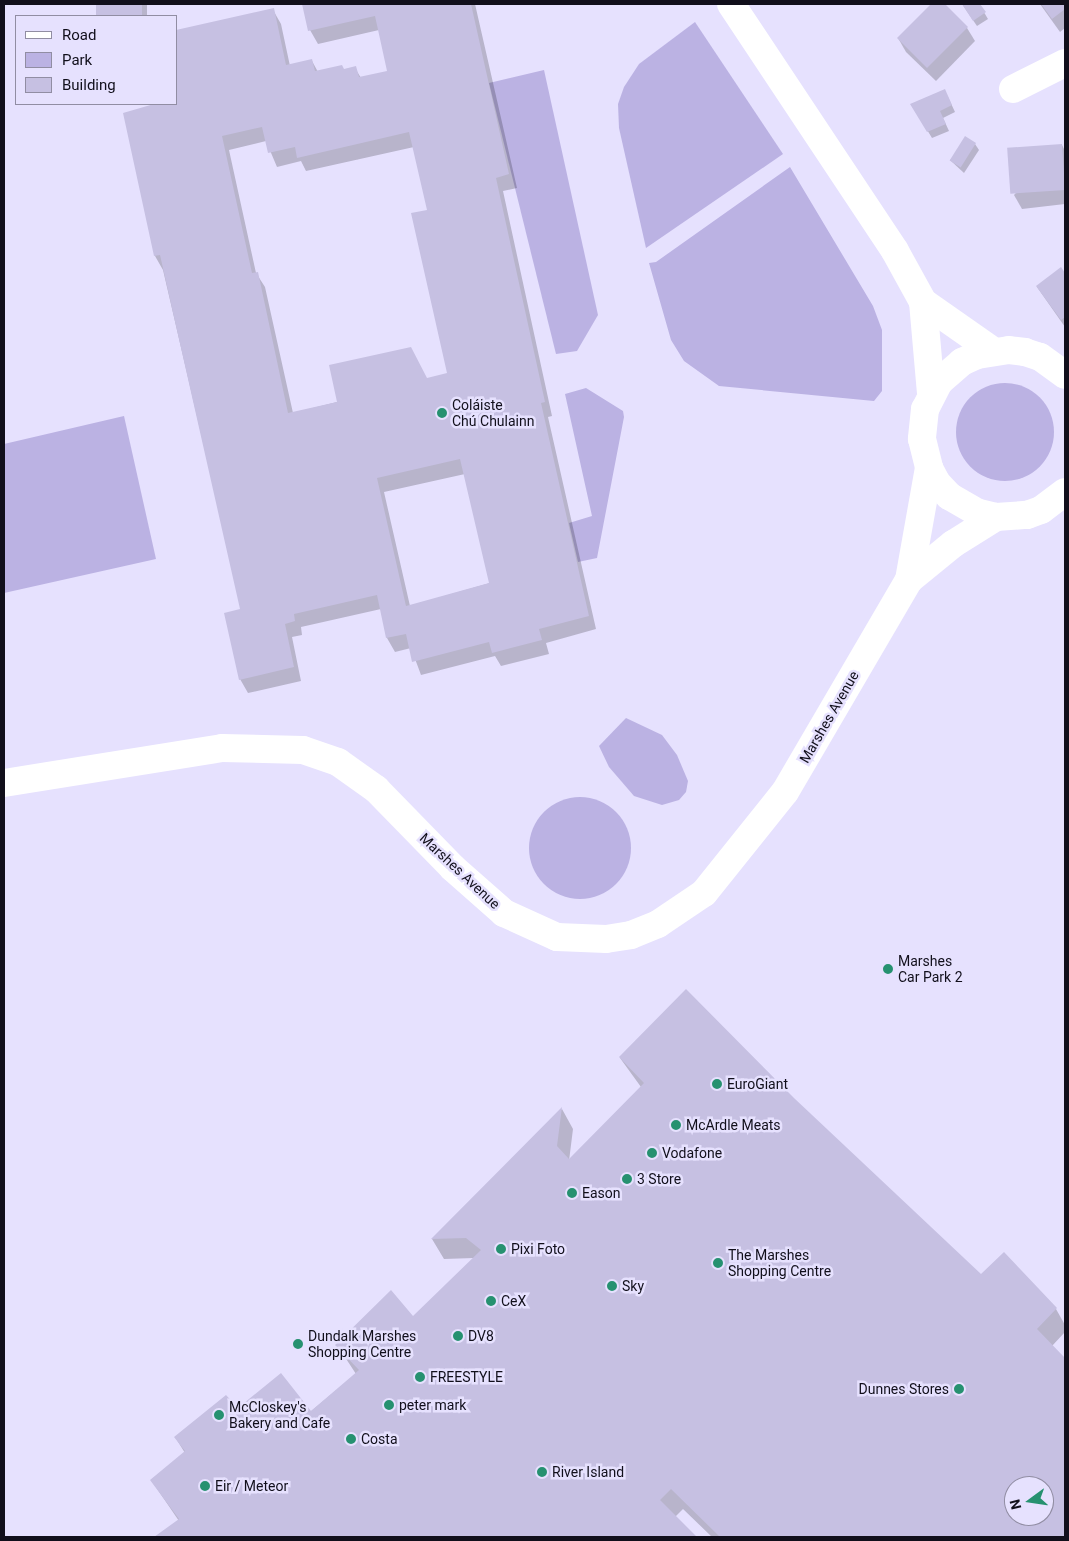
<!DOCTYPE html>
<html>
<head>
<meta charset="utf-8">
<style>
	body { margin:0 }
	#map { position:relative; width:1069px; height:1541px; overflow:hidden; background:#e6e1fe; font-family:Roboto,sans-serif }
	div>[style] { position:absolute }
	.green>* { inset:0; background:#bbb2e3 }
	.round { border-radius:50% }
	.shadow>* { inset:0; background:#0003; transform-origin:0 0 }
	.building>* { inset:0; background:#c6c0e2; transform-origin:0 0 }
	.minor>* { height:28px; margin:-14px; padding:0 14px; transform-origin:14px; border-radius:14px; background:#fff }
	.tertiary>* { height:28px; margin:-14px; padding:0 14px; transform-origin:14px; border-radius:14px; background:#fff }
	.dots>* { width:14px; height:14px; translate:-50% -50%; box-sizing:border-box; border:2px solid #e6e1fe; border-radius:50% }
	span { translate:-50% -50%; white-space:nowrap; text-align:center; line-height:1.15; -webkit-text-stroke:5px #e6e1fe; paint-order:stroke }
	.poi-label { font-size:14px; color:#110f1b }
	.left { translate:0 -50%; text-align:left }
	.right { translate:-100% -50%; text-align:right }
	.street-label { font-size:14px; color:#110f1b }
	.frame { position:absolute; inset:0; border:5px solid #110f1b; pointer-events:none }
	.legend { position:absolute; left:15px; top:15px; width:162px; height:90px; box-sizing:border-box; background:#e6e1fe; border:1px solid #918da3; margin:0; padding:6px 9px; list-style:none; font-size:15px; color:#110f1b }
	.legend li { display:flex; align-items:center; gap:10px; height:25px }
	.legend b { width:25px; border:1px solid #918da3 }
	.north { position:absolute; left:1004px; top:1476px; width:50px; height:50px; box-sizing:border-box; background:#e6e1fe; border:1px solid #918da3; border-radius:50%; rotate:256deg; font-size:14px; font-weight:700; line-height:20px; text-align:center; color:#110f1b }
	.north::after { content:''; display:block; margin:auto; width:18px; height:22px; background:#269170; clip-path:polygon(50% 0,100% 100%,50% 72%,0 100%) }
</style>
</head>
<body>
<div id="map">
	<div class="green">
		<div style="clip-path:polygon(695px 22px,783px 154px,646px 248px,619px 128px,618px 104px,624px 87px,639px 64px)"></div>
		<div style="clip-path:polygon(544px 70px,598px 315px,577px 351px,556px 354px,489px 83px)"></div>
		<div style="clip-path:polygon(790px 167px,873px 306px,882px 330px,882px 391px,874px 401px,719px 386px,684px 361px,671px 340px,649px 263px,656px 262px)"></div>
		<div class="round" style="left:956px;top:383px;width:98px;height:98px"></div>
		<div style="clip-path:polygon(586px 388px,623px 411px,624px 417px,597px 558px,578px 562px,569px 523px,592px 516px,565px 394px)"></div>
		<div style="clip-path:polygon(124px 416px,156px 559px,4px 593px,4px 444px)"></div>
		<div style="clip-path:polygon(626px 718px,662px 735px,677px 755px,688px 781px,686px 792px,679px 800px,662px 805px,634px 796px,609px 767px,599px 746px)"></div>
		<div class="round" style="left:529px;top:797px;width:102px;height:102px"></div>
	</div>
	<div class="shadow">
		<div style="left:97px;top:4px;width:50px;height:12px"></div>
		<div style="clip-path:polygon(evenodd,304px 4px,475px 4px,517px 188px,503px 191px,552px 416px,548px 417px,596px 629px,546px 643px,549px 654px,501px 666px,495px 656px,421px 675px,411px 648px,395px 652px,387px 638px,381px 609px,301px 627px,302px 635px,292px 637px,301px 681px,248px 693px,240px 679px,242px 610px,163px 270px,155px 256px,155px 104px,176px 104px,273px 10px,281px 24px,290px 66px,312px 61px,318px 72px,355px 68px,361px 78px,388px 72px,379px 30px,318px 44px,310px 30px,304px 4px,266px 141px,277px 167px,301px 161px,306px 171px,414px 147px,428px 210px,449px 374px,293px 413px,265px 287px,256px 273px,229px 150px,266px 141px,304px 4px,465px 474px,490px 583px,410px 606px,384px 492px,465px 474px)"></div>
		<div style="clip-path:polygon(932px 4px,943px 4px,967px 28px,975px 41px,936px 81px,906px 52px,898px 38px)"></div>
		<div style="clip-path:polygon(962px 4px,979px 4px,988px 19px,977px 26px)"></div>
		<div style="clip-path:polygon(1040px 4px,1065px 4px,1065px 28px,1060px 32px)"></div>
		<div style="clip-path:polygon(948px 97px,955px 112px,943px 118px,949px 131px,932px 138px,912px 105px)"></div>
		<div style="clip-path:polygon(975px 144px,979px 150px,964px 173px,950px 160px)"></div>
		<div style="clip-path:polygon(1062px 145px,1065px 151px,1065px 204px,1022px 209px,1014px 195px)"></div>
		<div style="clip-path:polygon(1060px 269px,1065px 275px,1065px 327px,1037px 287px)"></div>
		<div style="clip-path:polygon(evenodd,620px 1058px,793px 1099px,981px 1276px,1056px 1309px,1065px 1325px,1065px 1332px,1052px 1346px,1065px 1360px,1065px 1537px,712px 1537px,683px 1509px,675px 1517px,696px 1537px,156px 1537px,179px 1521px,151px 1480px,185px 1453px,175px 1437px,238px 1410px,310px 1412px,356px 1374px,337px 1345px,413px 1318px,474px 1258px,444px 1259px,432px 1239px,562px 1109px,573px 1129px,569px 1161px,641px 1087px,620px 1058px,1014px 1486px,1044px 1486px,1044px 1516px,1014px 1516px,1014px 1486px)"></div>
	</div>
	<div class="building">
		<div style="left:96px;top:4px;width:46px;height:12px"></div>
		<div style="clip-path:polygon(evenodd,302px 4px,471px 4px,509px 174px,496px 178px,545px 402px,541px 403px,589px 616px,539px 629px,542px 640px,492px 653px,489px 642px,412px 662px,406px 634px,386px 638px,377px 595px,294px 614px,295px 621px,285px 624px,294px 667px,239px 680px,224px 613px,240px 609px,160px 255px,154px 256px,123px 113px,154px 104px,176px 104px,176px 30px,274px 8px,286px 65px,312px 59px,315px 71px,342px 65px,344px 69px,356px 66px,359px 77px,387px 71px,375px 16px,308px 31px,302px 4px,262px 127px,268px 153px,295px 147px,297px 158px,409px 132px,427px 210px,411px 213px,447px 373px,427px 378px,411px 347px,329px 365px,337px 402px,288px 413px,258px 272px,252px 273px,222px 136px,262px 127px,302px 4px,460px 459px,489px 583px,406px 606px,377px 478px,460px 459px)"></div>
		<div style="clip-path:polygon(931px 4px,945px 4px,968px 27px,927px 68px,897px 38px)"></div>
		<div style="clip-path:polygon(962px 4px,980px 4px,986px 12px,973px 21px)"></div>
		<div style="clip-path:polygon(1041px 4px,1065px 4px,1065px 9px,1052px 19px)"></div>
		<div style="clip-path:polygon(945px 89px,952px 105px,940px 111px,946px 124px,927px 132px,910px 104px)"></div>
		<div style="left:965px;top:136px;width:13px;height:29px;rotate:32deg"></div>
		<div style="left:1062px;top:144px;width:46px;height:55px;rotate:86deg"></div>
		<div style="clip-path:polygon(1061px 267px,1065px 273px,1065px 317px,1061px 320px,1036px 286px)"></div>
		<div style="clip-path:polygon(evenodd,686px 989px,794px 1098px,981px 1274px,1004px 1252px,1057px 1308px,1037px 1329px,1065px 1358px,1065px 1537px,720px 1537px,671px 1489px,660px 1500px,697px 1537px,154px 1537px,179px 1519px,150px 1480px,185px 1451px,174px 1437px,226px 1395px,238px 1408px,281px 1373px,311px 1411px,359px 1370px,335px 1345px,391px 1290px,413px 1316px,481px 1250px,466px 1238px,431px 1239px,562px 1107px,557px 1146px,569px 1159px,644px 1083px,619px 1057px,686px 989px,1014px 1486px,1044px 1486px,1044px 1516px,1014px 1516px,1014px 1486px)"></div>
	</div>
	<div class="minor">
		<div style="left:1013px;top:89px;width:58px;rotate:-26.6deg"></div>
		<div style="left:909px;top:580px;width:57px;rotate:-39.3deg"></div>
		<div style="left:953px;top:544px;width:51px;rotate:-32.1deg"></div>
		<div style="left:4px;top:783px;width:221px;rotate:-9.1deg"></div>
		<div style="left:222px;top:748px;width:81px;rotate:1.4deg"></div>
		<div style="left:303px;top:750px;width:37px;rotate:19deg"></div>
		<div style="left:338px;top:762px;width:47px;rotate:35.4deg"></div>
		<div style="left:376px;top:789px;width:110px;rotate:45.7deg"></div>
		<div style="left:453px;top:868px;width:68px;rotate:41.4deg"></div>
		<div style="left:504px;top:913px;width:58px;rotate:24.4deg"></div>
		<div style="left:557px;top:937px;width:49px;rotate:2.3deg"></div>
		<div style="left:606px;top:939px;width:25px;rotate:-9deg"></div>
		<div style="left:631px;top:935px;width:29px;rotate:-22deg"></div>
		<div style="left:658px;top:924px;width:55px;rotate:-34deg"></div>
		<div style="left:704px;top:893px;width:129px;rotate:-51.3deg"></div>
		<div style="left:785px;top:792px;width:246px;rotate:-59.7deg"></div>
		<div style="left:909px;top:580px;width:114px;rotate:-79.9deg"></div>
	</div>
	<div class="tertiary">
		<div style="left:731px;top:4px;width:296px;rotate:56.4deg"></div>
		<div style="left:895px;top:251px;width:58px;rotate:61.2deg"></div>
		<div style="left:923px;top:302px;width:92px;rotate:85deg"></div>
		<div style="left:923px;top:302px;width:85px;rotate:35deg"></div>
		<div style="left:1065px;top:375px;width:31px;rotate:-144deg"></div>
		<div style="left:1040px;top:357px;width:16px;rotate:-162deg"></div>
		<div style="left:1025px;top:352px;width:16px;rotate:-173deg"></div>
		<div style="left:1009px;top:350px;width:32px;rotate:171deg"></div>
		<div style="left:977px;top:355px;width:17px;rotate:155deg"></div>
		<div style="left:962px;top:362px;width:30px;rotate:139deg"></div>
		<div style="left:939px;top:382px;width:30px;rotate:117deg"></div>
		<div style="left:925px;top:409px;width:30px;rotate:96deg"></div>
		<div style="left:922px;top:439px;width:30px;rotate:76deg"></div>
		<div style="left:929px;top:468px;width:17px;rotate:62deg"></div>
		<div style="left:937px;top:483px;width:18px;rotate:47deg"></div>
		<div style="left:949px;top:496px;width:34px;rotate:30deg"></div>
		<div style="left:979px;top:513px;width:17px;rotate:13deg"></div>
		<div style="left:996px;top:517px;width:31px;rotate:-4deg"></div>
		<div style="left:1027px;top:515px;width:15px;rotate:-20deg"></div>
		<div style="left:1041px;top:510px;width:30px;rotate:-37deg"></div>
	</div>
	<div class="dots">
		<div style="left:442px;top:413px;background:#269170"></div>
		<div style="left:888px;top:969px;background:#269170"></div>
		<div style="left:717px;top:1084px;background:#269170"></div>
		<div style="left:676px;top:1125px;background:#269170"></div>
		<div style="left:652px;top:1153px;background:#269170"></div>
		<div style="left:627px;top:1179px;background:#269170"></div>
		<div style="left:572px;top:1193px;background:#269170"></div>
		<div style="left:501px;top:1249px;background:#269170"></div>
		<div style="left:718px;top:1263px;background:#269170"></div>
		<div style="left:612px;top:1286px;background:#269170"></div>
		<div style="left:491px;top:1301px;background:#269170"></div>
		<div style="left:458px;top:1336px;background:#269170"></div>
		<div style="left:298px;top:1344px;background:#269170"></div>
		<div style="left:420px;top:1377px;background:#269170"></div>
		<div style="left:959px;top:1389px;background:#269170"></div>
		<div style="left:389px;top:1405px;background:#269170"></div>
		<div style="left:219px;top:1415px;background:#269170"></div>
		<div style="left:351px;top:1439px;background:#269170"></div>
		<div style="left:542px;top:1472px;background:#269170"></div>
		<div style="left:205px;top:1486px;background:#269170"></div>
	</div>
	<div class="poi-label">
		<span class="left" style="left:452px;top:413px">Coláiste<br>Chú Chulainn</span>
		<span class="left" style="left:898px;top:969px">Marshes<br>Car Park 2</span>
		<span class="left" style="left:727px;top:1084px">EuroGiant</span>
		<span class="left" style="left:686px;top:1125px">McArdle Meats</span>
		<span class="left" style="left:662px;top:1153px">Vodafone</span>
		<span class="left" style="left:637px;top:1179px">3 Store</span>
		<span class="left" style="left:582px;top:1193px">Eason</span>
		<span class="left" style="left:511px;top:1249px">Pixi Foto</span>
		<span class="left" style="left:728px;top:1263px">The Marshes<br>Shopping Centre</span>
		<span class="left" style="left:622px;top:1286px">Sky</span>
		<span class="left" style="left:501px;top:1301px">CeX</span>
		<span class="left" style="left:308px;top:1344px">Dundalk Marshes<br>Shopping Centre</span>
		<span class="left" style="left:468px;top:1336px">DV8</span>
		<span class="left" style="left:430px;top:1377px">FREESTYLE</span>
		<span class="right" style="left:949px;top:1389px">Dunnes Stores</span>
		<span class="left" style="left:399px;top:1405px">peter mark</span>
		<span class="left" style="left:229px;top:1415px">McCloskey's<br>Bakery and Cafe</span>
		<span class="left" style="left:361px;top:1439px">Costa</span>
		<span class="left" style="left:552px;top:1472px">River Island</span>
		<span class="left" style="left:215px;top:1486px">Eir / Meteor</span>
	</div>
	<div class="street-label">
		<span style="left:829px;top:717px;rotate:-60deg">Marshes Avenue</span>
		<span style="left:460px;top:871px;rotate:43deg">Marshes Avenue</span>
	</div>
	<div class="frame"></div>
	<ul class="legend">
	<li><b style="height:6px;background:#fff"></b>Road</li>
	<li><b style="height:14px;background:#bbb2e3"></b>Park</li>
	<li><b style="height:14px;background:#c6c0e2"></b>Building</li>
	</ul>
	<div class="north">N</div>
</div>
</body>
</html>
